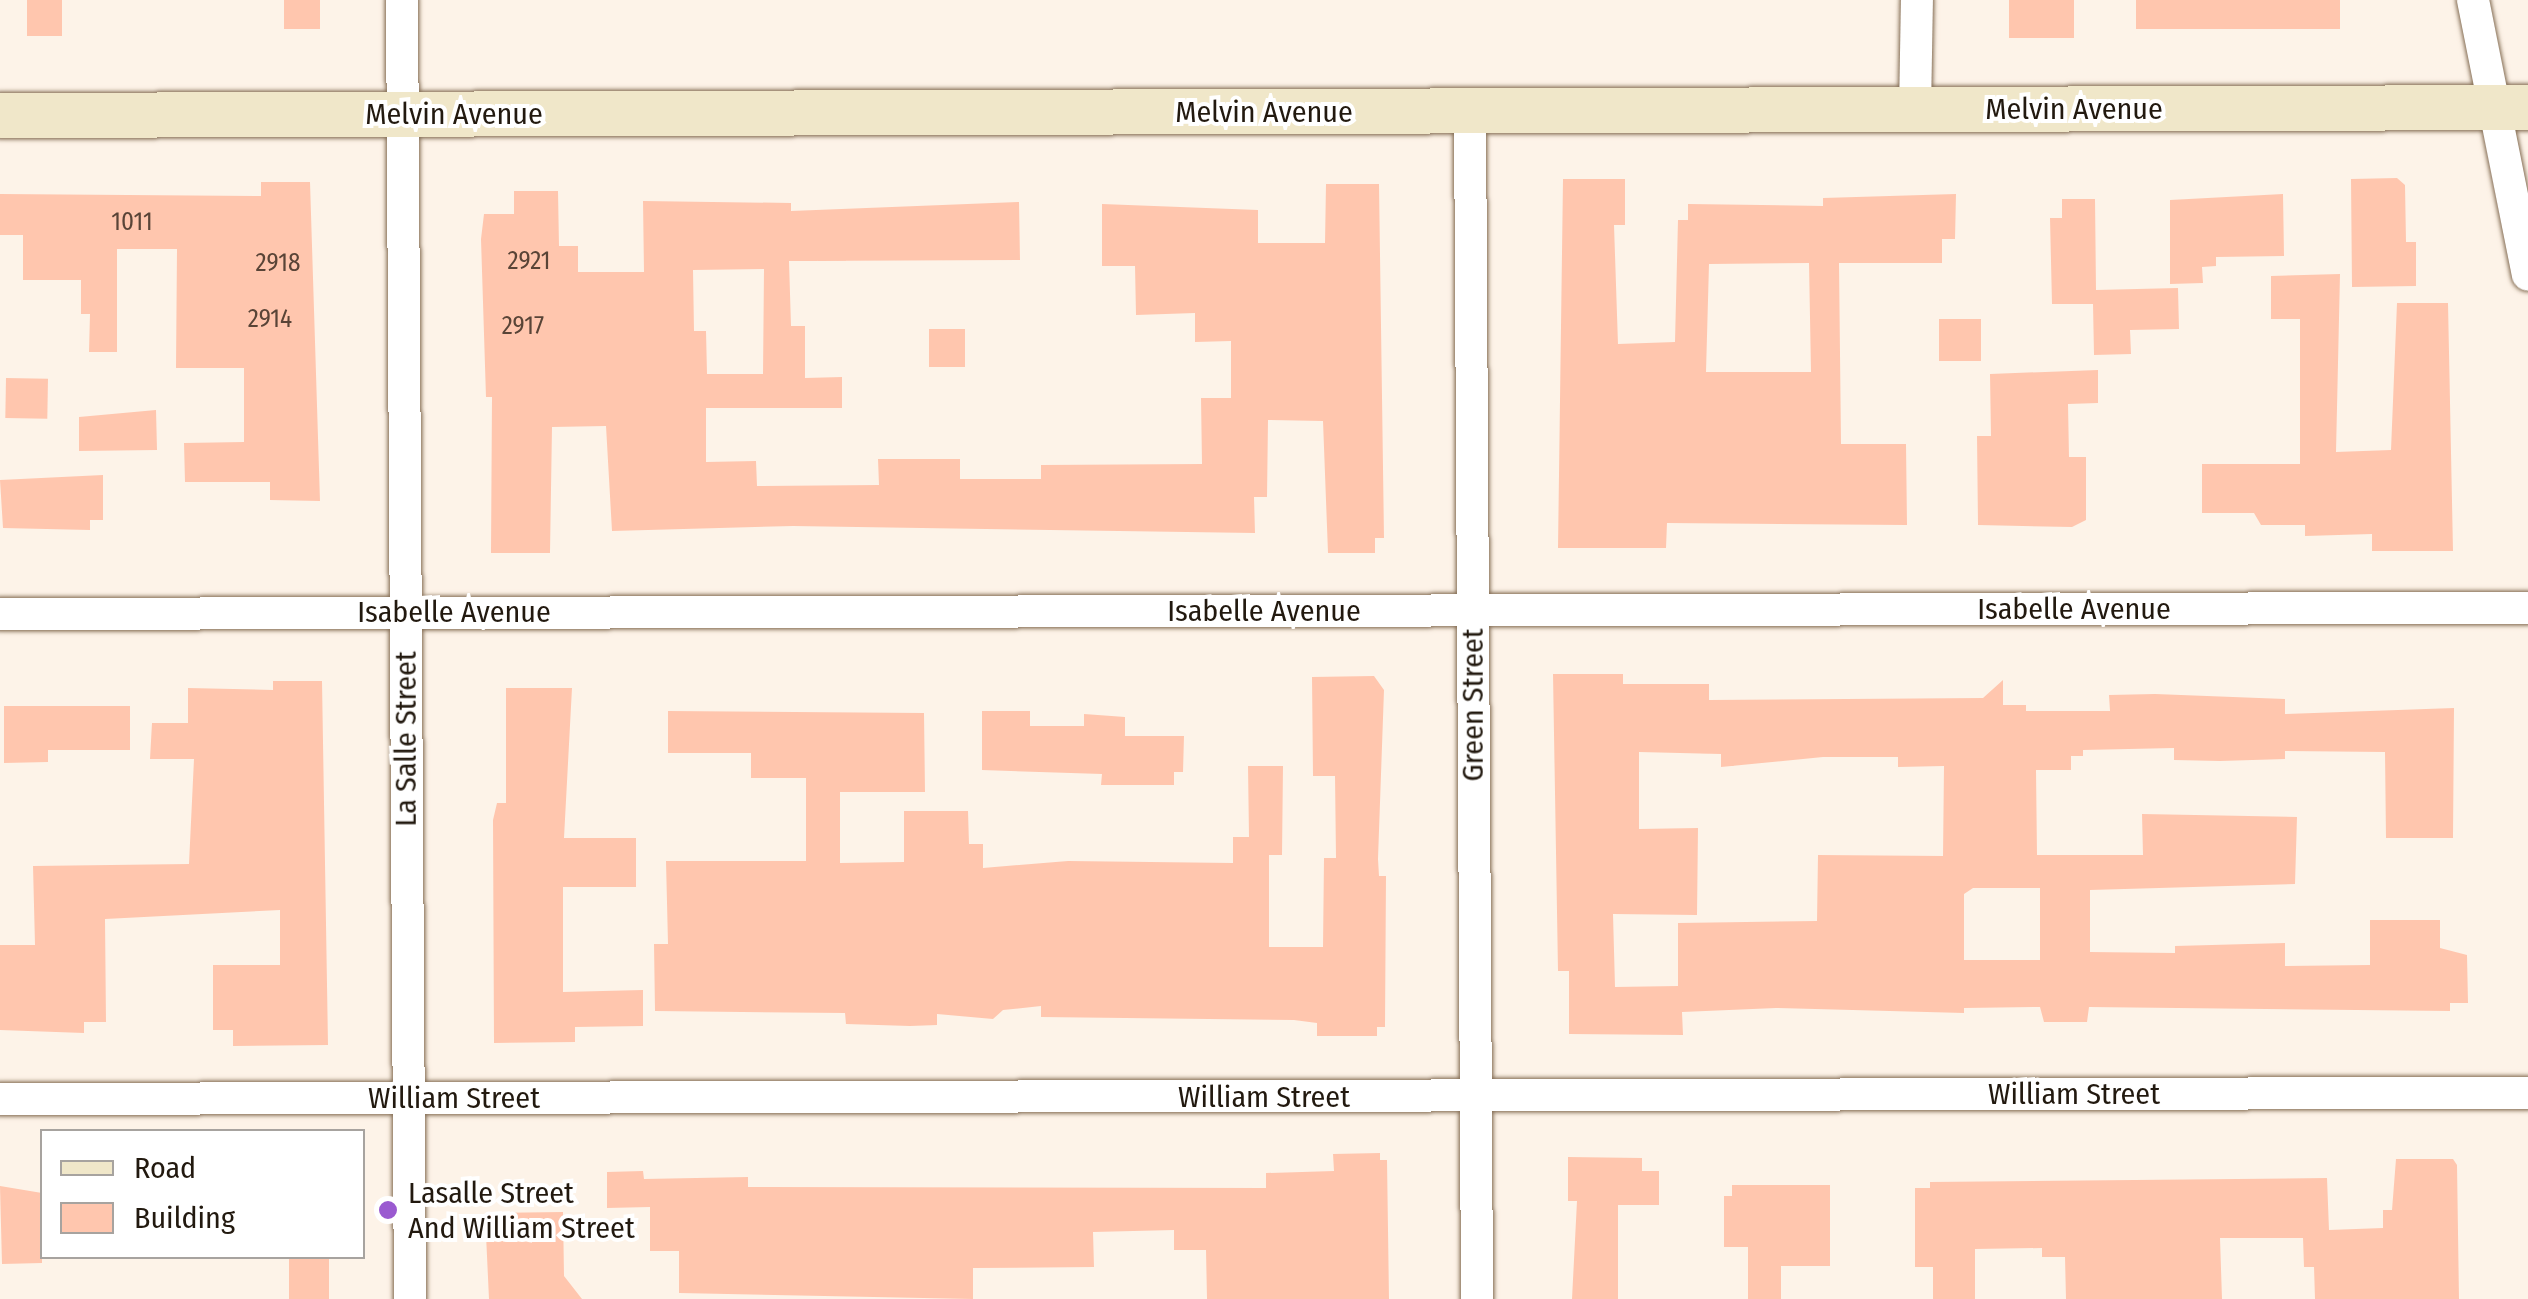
<!DOCTYPE html>
<html>
<head>
<meta charset="utf-8">
<style>
	body { margin:0 }
	#map { position:relative; width:2528px; height:1299px; overflow:hidden; background:#fdf3e8; font-family:"Fira Sans Condensed",sans-serif }
	div>[style] { position:absolute }
	.building>* { inset:0; background:#ffc6ae; transform-origin:0 0 }
	.roads { filter:drop-shadow(0 0 2px #866f56) drop-shadow(0 0 2px #866f56) }
	.street>* { height:32px; margin:-16px; padding:0 16px; transform-origin:16px; border-radius:16px; background:#fff }
	.secondary>* { height:45px; margin:-22.5px; padding:0 22.5px; transform-origin:22.5px; border-radius:22.5px; background:#f0e7c9 }
	.dots>* { width:28px; height:28px; translate:-50% -50%; box-sizing:border-box; border:5px solid #fff; border-radius:50% }
	span { translate:-50% -50%; white-space:nowrap; text-align:center; line-height:1.15; -webkit-text-stroke:8px #fff; paint-order:stroke }
	.number-label { font-size:25px; color:#594437 }
	.number-label span { -webkit-text-stroke-width:0 }
	.street-label { font-size:30px; color:#22190f }
	.poi-label { font-size:30px; color:#22190f }
	.left { translate:0 -50%; text-align:left }
	.legend { position:absolute; left:40px; top:1129px; width:325px; height:130px; box-sizing:border-box; background:#fff; border:2px solid #a7a39f; margin:0; padding:12px 18px; list-style:none; font-size:30px; color:#22190f }
	.legend li { display:flex; align-items:center; gap:20px; height:50px }
	.legend b { width:50px; border:2px solid #a7a39f }
</style>
</head>
<body>
<div id="map">
	<div class="building">
		<div style="left:27px;top:0;width:35px;height:36px"></div>
		<div style="left:284px;top:0;width:36px;height:29px"></div>
		<div style="left:2009px;top:0;width:65px;height:38px"></div>
		<div style="left:2136px;top:0;width:204px;height:29px"></div>
		<div style="clip-path:polygon(2397px 178px,2405px 185px,2406px 242px,2416px 242px,2416px 286px,2352px 287px,2351px 179px)"></div>
		<div style="clip-path:polygon(evenodd,1563px 179px,1625px 179px,1625px 225px,1614px 225px,1618px 344px,1675px 342px,1678px 220px,1688px 220px,1688px 204px,1823px 206px,1823px 198px,1956px 194px,1955px 239px,1942px 239px,1942px 263px,1839px 263px,1841px 444px,1906px 444px,1907px 525px,1667px 523px,1666px 548px,1558px 548px,1563px 179px,1809px 263px,1811px 372px,1706px 372px,1709px 264px,1809px 263px)"></div>
		<div style="clip-path:polygon(261px 182px,310px 182px,320px 501px,270px 500px,270px 482px,185px 482px,184px 443px,244px 442px,244px 368px,176px 368px,177px 249px,117px 249px,117px 352px,89px 352px,90px 314px,81px 314px,81px 280px,23px 280px,23px 235px,0 235px,0 194px,261px 196px)"></div>
		<div style="clip-path:polygon(evenodd,1326px 184px,1379px 184px,1384px 538px,1375px 538px,1375px 553px,1328px 553px,1323px 421px,1268px 420px,1267px 497px,1254px 497px,1255px 533px,793px 526px,612px 531px,606px 426px,552px 427px,550px 553px,491px 553px,492px 397px,486px 397px,481px 239px,484px 214px,514px 214px,514px 191px,558px 191px,559px 246px,578px 246px,578px 272px,644px 272px,643px 201px,791px 203px,791px 211px,1019px 202px,1020px 260px,789px 261px,791px 326px,805px 326px,805px 378px,842px 377px,842px 408px,706px 408px,706px 462px,756px 461px,757px 486px,879px 485px,878px 459px,960px 459px,960px 479px,1041px 479px,1041px 465px,1202px 464px,1201px 398px,1231px 398px,1231px 341px,1195px 342px,1195px 313px,1136px 315px,1135px 266px,1102px 266px,1102px 204px,1258px 210px,1258px 243px,1325px 243px,1326px 184px,764px 269px,763px 374px,707px 374px,706px 331px,694px 331px,693px 270px,764px 269px)"></div>
		<div style="clip-path:polygon(2283px 194px,2284px 256px,2216px 257px,2216px 266px,2202px 267px,2203px 283px,2170px 284px,2170px 200px)"></div>
		<div style="clip-path:polygon(2062px 199px,2095px 199px,2096px 290px,2178px 288px,2179px 329px,2130px 330px,2131px 354px,2094px 355px,2093px 304px,2052px 304px,2050px 218px,2062px 218px)"></div>
		<div style="clip-path:polygon(2340px 274px,2336px 452px,2391px 450px,2397px 303px,2448px 303px,2453px 551px,2372px 551px,2372px 534px,2305px 536px,2305px 525px,2261px 525px,2254px 513px,2202px 513px,2202px 464px,2300px 464px,2300px 319px,2271px 319px,2271px 276px)"></div>
		<div style="left:1939px;top:319px;width:42px;height:42px"></div>
		<div style="left:929px;top:329px;width:36px;height:38px"></div>
		<div style="clip-path:polygon(2098px 370px,2098px 403px,2068px 404px,2069px 457px,2086px 457px,2086px 520px,2072px 527px,1978px 525px,1977px 436px,1991px 436px,1990px 374px)"></div>
		<div style="left:6px;top:378px;width:42px;height:40px;rotate:1deg"></div>
		<div style="clip-path:polygon(156px 410px,157px 450px,79px 451px,79px 417px)"></div>
		<div style="clip-path:polygon(103px 475px,103px 520px,90px 520px,90px 530px,3px 528px,0 480px)"></div>
		<div style="clip-path:polygon(evenodd,1553px 674px,1623px 674px,1623px 684px,1709px 684px,1709px 700px,1983px 698px,2003px 680px,2003px 705px,2026px 705px,2026px 711px,2110px 711px,2109px 695px,2155px 694px,2285px 699px,2285px 714px,2454px 708px,2453px 838px,2386px 838px,2385px 752px,2285px 751px,2285px 759px,2220px 761px,2174px 760px,2174px 748px,2083px 750px,2083px 756px,2071px 756px,2071px 770px,2036px 770px,2037px 855px,2143px 855px,2142px 814px,2297px 817px,2295px 884px,2090px 890px,2090px 952px,2175px 953px,2175px 946px,2285px 943px,2285px 966px,2370px 965px,2370px 920px,2440px 920px,2440px 948px,2467px 955px,2468px 1003px,2450px 1003px,2450px 1011px,2089px 1007px,2087px 1022px,2044px 1022px,2040px 1007px,1964px 1008px,1964px 1013px,1776px 1008px,1682px 1012px,1683px 1035px,1569px 1034px,1569px 971px,1558px 971px,1553px 674px,1639px 752px,1721px 754px,1721px 767px,1823px 757px,1898px 757px,1898px 767px,1944px 766px,1943px 856px,1818px 855px,1817px 921px,1678px 923px,1678px 986px,1615px 987px,1613px 914px,1697px 915px,1698px 828px,1639px 829px,1639px 752px,1553px 674px,1973px 888px,2040px 888px,2040px 960px,1964px 960px,1964px 894px,1973px 888px)"></div>
		<div style="clip-path:polygon(1374px 676px,1384px 690px,1378px 859px,1379px 876px,1386px 876px,1385px 1027px,1377px 1027px,1377px 1036px,1317px 1036px,1317px 1023px,1294px 1020px,1041px 1017px,1041px 1006px,1003px 1010px,993px 1019px,937px 1014px,937px 1025px,910px 1026px,846px 1024px,845px 1013px,655px 1011px,654px 944px,668px 944px,666px 861px,806px 861px,806px 778px,751px 778px,751px 753px,668px 753px,668px 711px,924px 713px,925px 792px,840px 792px,840px 863px,904px 862px,904px 811px,968px 811px,969px 844px,983px 844px,983px 868px,1068px 861px,1233px 863px,1233px 837px,1249px 837px,1248px 766px,1283px 766px,1282px 855px,1269px 855px,1269px 947px,1323px 947px,1324px 858px,1336px 858px,1335px 776px,1313px 776px,1312px 677px)"></div>
		<div style="clip-path:polygon(273px 681px,322px 681px,328px 1045px,233px 1046px,233px 1030px,213px 1030px,213px 965px,280px 965px,280px 910px,105px 919px,106px 1022px,84px 1022px,84px 1033px,0 1030px,0 945px,35px 945px,33px 866px,189px 864px,194px 759px,150px 759px,152px 723px,188px 723px,188px 688px,273px 690px)"></div>
		<div style="clip-path:polygon(506px 688px,572px 688px,564px 838px,636px 838px,636px 887px,563px 887px,563px 992px,643px 990px,643px 1026px,575px 1027px,575px 1042px,494px 1043px,493px 820px,497px 803px,506px 803px)"></div>
		<div style="clip-path:polygon(4px 706px,130px 706px,130px 750px,48px 750px,48px 762px,4px 763px)"></div>
		<div style="clip-path:polygon(982px 711px,1030px 711px,1030px 726px,1084px 726px,1084px 714px,1125px 717px,1125px 736px,1184px 736px,1183px 772px,1174px 772px,1174px 785px,1101px 785px,1102px 774px,982px 770px)"></div>
		<div style="clip-path:polygon(1380px 1153px,1380px 1160px,1387px 1160px,1389px 1299px,1207px 1299px,1206px 1250px,1174px 1250px,1174px 1230px,1093px 1232px,1094px 1267px,973px 1268px,973px 1299px,679px 1293px,679px 1251px,650px 1251px,650px 1207px,607px 1208px,607px 1172px,643px 1171px,644px 1179px,748px 1177px,748px 1187px,1266px 1188px,1266px 1173px,1334px 1171px,1333px 1154px)"></div>
		<div style="clip-path:polygon(1568px 1157px,1642px 1158px,1642px 1171px,1659px 1171px,1659px 1205px,1618px 1205px,1618px 1299px,1572px 1299px,1577px 1201px,1568px 1201px)"></div>
		<div style="clip-path:polygon(2396px 1159px,2453px 1159px,2457px 1165px,2459px 1299px,2315px 1299px,2314px 1267px,2304px 1267px,2303px 1238px,2220px 1238px,2222px 1299px,2066px 1299px,2065px 1257px,2042px 1257px,2042px 1248px,1975px 1249px,1975px 1299px,1933px 1299px,1933px 1267px,1915px 1267px,1915px 1188px,1930px 1188px,1930px 1182px,2327px 1178px,2329px 1230px,2383px 1228px,2383px 1210px,2392px 1210px)"></div>
		<div style="clip-path:polygon(1732px 1185px,1830px 1185px,1830px 1266px,1781px 1266px,1781px 1299px,1748px 1299px,1748px 1247px,1724px 1247px,1724px 1196px,1732px 1196px)"></div>
		<div style="clip-path:polygon(0 1186px,42px 1193px,42px 1263px,2px 1264px)"></div>
		<div style="clip-path:polygon(563px 1212px,564px 1276px,582px 1299px,489px 1299px,485px 1213px)"></div>
		<div style="left:289px;top:1256px;width:40px;height:43px"></div>
	</div>
	<div class="roads">
		<div class="street">
			<div style="left:402px;top:0;width:1299px;rotate:89.65deg"></div>
			<div style="left:2473px;top:0;width:280px;rotate:78.7deg"></div>
			<div style="left:1915px;top:111px;width:111px;rotate:-89deg"></div>
			<div style="left:1470px;top:112px;width:1187px;rotate:89.66deg"></div>
			<div style="left:0;top:614px;width:2528px;rotate:-0.14deg"></div>
			<div style="left:0;top:1099px;width:2528px;rotate:-0.14deg"></div>
		</div>
		<div class="secondary">
			<div style="left:0;top:115px;width:2528px;rotate:-0.18deg"></div>
		</div>
	</div>
	<div class="dots">
		<div style="left:388px;top:1210px;background:#9a5ad0"></div>
	</div>
	<div class="number-label">
		<span style="left:132px;top:222px">1011</span>
		<span style="left:529px;top:261px">2921</span>
		<span style="left:278px;top:263px">2918</span>
		<span style="left:270px;top:319px">2914</span>
		<span style="left:523px;top:326px">2917</span>
	</div>
	<div class="street-label">
		<span style="left:2074px;top:109px">Melvin Avenue</span>
		<span style="left:1264px;top:112px">Melvin Avenue</span>
		<span style="left:454px;top:114px">Melvin Avenue</span>
		<span style="left:2074px;top:609px">Isabelle Avenue</span>
		<span style="left:1264px;top:611px">Isabelle Avenue</span>
		<span style="left:454px;top:612px">Isabelle Avenue</span>
		<span style="left:1473px;top:705px;rotate:-90deg">Green Street</span>
		<span style="left:406px;top:739px;rotate:-90deg">La Salle Street</span>
		<span style="left:2074px;top:1094px">William Street</span>
		<span style="left:1264px;top:1097px">William Street</span>
		<span style="left:454px;top:1098px">William Street</span>
	</div>
	<div class="poi-label">
		<span class="left" style="left:408px;top:1210px">Lasalle Street<br>And William Street</span>
	</div>
	<ul class="legend">
	<li><b style="height:12px;background:#f0e7c9"></b>Road</li>
	<li><b style="height:28px;background:#ffc6ae"></b>Building</li>
	</ul>
</div>
</body>
</html>
